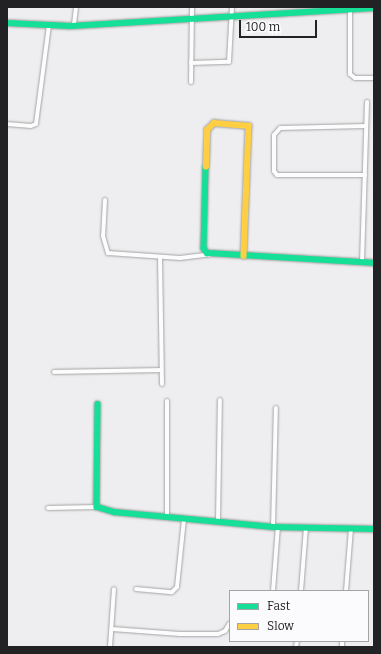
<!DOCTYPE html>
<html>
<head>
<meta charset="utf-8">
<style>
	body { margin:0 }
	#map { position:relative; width:381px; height:654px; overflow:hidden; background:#eeeef0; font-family:Bitter,serif }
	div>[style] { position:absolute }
	.roads { filter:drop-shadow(0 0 1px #a3a3a4) drop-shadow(0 0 1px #a3a3a4) }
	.street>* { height:4px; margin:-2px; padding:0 2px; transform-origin:2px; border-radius:2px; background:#fcfcfd }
	.fast>* { height:5.5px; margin:-2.75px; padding:0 2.75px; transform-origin:2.75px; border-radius:2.75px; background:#16e098 }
	.slow>* { height:5.5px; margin:-2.75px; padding:0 2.75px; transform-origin:2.75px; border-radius:2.75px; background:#ffcf43 }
	span { translate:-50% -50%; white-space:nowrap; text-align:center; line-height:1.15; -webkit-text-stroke:3.5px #fbfbfe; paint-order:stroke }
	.frame { position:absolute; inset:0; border:8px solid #222123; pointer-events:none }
	.legend { position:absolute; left:229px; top:590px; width:140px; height:52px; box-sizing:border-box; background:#fbfbfe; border:1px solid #a4a4a6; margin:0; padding:5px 7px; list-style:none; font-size:12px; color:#222123 }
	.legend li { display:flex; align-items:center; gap:8px; height:20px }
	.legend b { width:20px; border:1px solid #a4a4a6 }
	.scale { position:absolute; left:239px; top:20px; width:78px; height:18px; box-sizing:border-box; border:2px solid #222123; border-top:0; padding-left:5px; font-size:12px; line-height:14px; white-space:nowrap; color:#222123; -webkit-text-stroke:3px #fbfbfe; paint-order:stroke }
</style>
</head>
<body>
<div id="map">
	<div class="roads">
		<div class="street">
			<div style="left:350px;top:9px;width:65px;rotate:90deg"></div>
			<div style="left:350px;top:74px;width:6px;rotate:39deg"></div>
			<div style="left:355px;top:78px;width:19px"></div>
			<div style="left:74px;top:24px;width:17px;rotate:-83deg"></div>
			<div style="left:191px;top:63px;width:38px;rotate:-2deg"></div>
			<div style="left:229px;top:62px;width:55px;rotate:-86.9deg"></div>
			<div style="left:191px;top:82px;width:75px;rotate:-89.2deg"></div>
			<div style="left:7px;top:124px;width:24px;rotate:5deg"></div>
			<div style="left:31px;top:126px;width:5px;rotate:-22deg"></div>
			<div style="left:36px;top:124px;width:100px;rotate:-82.5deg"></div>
			<div style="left:365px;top:175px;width:88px;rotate:180deg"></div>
			<div style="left:277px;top:175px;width:5px;rotate:-127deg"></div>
			<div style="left:274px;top:171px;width:36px;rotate:-90deg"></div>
			<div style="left:274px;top:135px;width:9px;rotate:-49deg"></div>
			<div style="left:280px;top:128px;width:86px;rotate:-1.3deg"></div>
			<div style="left:105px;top:200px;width:36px;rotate:93deg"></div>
			<div style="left:103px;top:236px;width:18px;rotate:74deg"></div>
			<div style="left:108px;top:253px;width:72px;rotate:4deg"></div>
			<div style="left:180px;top:258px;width:31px;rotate:-7deg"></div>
			<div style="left:160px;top:257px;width:127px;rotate:89.1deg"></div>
			<div style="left:362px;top:262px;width:160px;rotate:-88.2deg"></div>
			<div style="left:54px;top:372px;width:107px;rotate:-1.1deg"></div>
			<div style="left:167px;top:401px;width:116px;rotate:90deg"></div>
			<div style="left:48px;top:508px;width:49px;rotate:-1.2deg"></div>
			<div style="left:218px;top:521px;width:121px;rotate:-89.1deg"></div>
			<div style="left:273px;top:527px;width:119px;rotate:-88.6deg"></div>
			<div style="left:136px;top:589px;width:36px;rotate:5deg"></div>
			<div style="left:172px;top:592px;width:7px;rotate:-45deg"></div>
			<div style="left:177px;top:587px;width:68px;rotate:-84.1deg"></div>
			<div style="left:273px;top:591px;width:65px;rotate:-85.6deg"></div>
			<div style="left:301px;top:591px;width:63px;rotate:-85.5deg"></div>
			<div style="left:346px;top:591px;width:62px;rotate:-85.4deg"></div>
			<div style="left:112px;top:629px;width:68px;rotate:4.2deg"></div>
			<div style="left:180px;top:634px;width:38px"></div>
			<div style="left:218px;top:634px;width:8px;rotate:-23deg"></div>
			<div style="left:225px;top:631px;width:9px;rotate:-58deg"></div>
			<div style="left:110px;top:647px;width:58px;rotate:-86.1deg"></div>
			<div style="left:296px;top:647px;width:6px;rotate:-81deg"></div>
			<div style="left:342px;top:647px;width:6px;rotate:-90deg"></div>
		</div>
		<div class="fast">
			<div style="left:7px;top:23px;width:63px;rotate:2.7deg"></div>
			<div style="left:70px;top:26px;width:305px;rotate:-3.4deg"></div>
			<div style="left:206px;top:167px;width:81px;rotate:91.4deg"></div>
			<div style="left:204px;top:248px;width:6px;rotate:59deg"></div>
			<div style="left:207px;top:253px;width:167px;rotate:3.4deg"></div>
			<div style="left:98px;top:404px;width:103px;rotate:90.6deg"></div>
			<div style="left:97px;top:507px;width:18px;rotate:16deg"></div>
			<div style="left:114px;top:512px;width:160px;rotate:5.4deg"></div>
			<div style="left:273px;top:527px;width:101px;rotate:1.1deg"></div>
		</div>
		<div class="slow">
			<div style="left:206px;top:167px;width:37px;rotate:-88deg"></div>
			<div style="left:207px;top:130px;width:10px;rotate:-45deg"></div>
			<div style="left:214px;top:123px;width:35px;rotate:5deg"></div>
			<div style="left:249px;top:126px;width:130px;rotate:92.2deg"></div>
		</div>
	</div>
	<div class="frame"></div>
	<ul class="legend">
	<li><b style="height:5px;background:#16e098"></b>Fast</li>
	<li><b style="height:5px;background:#ffcf43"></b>Slow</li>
	</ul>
	<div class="scale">100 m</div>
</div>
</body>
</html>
